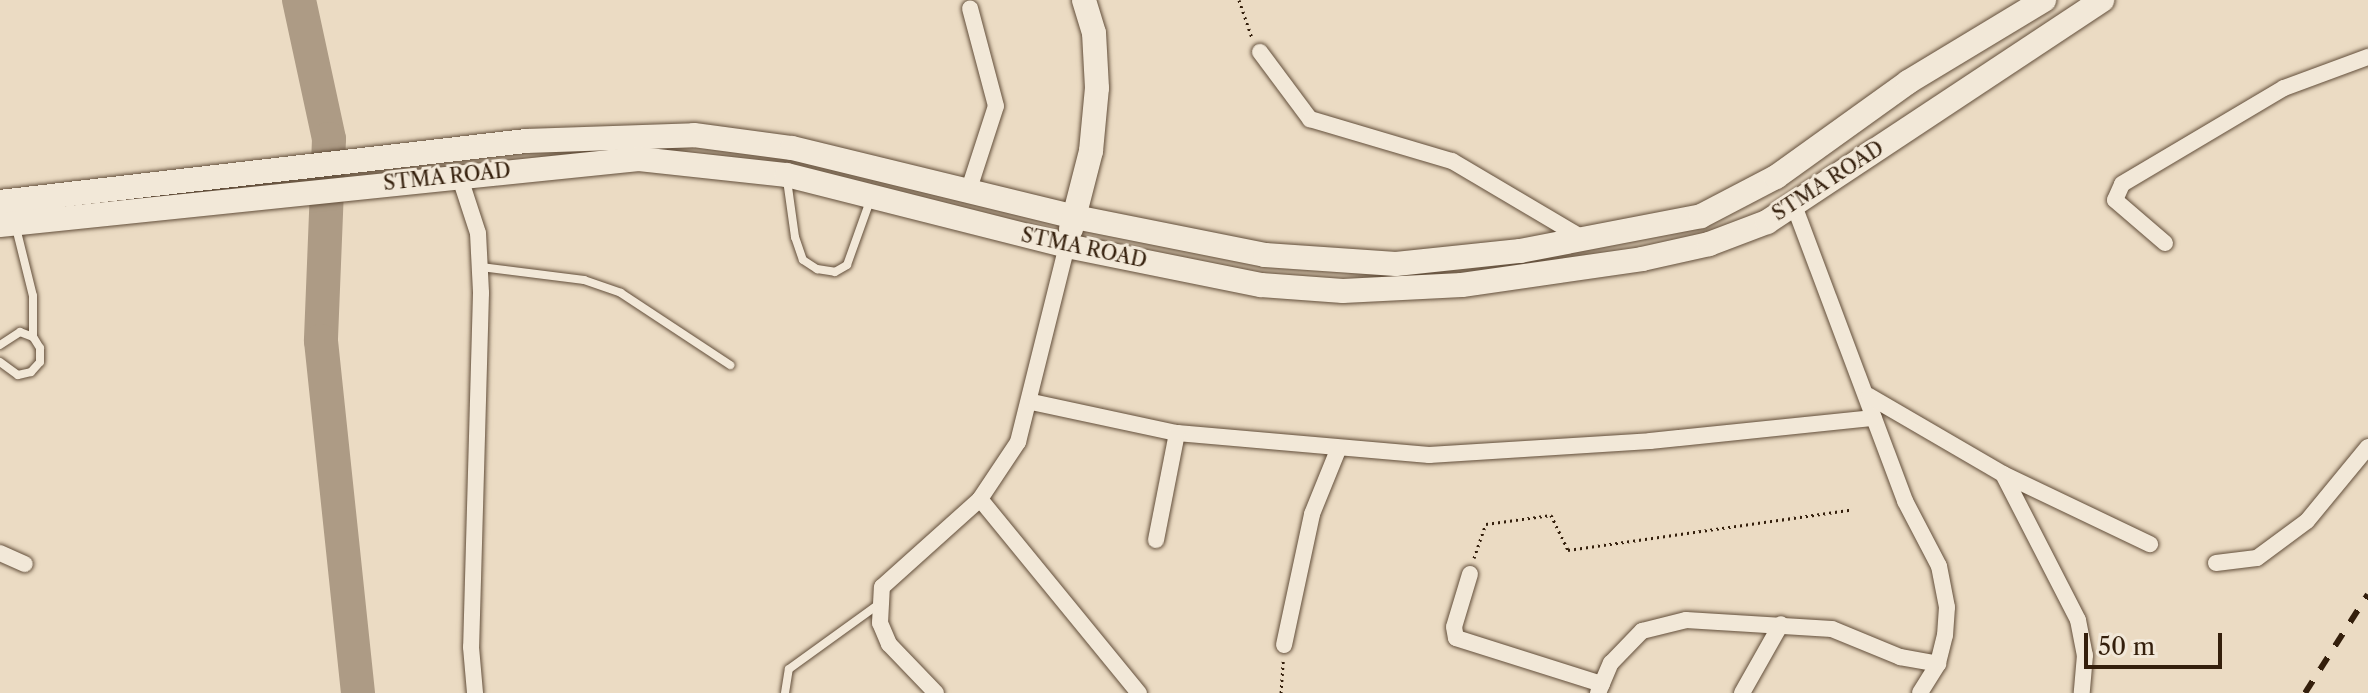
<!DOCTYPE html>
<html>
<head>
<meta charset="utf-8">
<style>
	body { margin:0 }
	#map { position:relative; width:2368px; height:693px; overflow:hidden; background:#ebdbc3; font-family:"Libre Caslon Text",serif }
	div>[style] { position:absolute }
	.river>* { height:34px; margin:-17px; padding:0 17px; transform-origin:17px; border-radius:17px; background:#ad9b85 }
	.path>* { height:3px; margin-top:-1.5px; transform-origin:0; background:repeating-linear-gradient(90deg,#341f0c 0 2px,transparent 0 6px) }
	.roads { filter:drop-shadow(0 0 2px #624e3a) drop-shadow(0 0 2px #624e3a) }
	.lane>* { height:8px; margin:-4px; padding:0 4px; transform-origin:4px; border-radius:4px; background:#f2e8d8 }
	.street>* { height:16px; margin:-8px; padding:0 8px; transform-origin:8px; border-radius:8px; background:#f2e8d8 }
	.secondary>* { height:24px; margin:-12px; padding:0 12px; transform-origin:12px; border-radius:12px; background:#f2e8d8 }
	.rail>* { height:6px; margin-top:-3px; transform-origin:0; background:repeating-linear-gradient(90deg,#341f0c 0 14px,transparent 0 28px) }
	span { translate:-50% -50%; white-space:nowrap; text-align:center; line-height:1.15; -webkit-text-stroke:6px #f2e8d8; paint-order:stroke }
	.street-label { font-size:20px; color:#341f0c }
	.scale { position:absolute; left:2084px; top:633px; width:138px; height:36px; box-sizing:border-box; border:4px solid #341f0c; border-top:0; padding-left:10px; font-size:24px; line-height:28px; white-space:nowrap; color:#341f0c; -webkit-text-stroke:6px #f2e8d8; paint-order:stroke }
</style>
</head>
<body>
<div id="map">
	<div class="river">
		<div style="left:299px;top:0;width:142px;rotate:77.8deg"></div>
		<div style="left:329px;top:139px;width:202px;rotate:92.3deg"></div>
		<div style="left:321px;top:341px;width:354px;rotate:84deg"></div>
	</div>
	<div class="path">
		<div style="left:1239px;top:0;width:40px;rotate:71.1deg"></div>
		<div style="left:1474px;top:558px;width:36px;rotate:-71deg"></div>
		<div style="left:1486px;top:524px;width:66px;rotate:-7.9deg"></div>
		<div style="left:1551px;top:515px;width:39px;rotate:64deg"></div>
		<div style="left:1568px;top:550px;width:285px;rotate:-8.1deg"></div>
		<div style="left:1281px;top:693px;width:32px;rotate:-86deg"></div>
	</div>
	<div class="roads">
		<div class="lane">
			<div style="left:787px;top:180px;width:58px;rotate:82deg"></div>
			<div style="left:795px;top:237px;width:24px;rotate:71deg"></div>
			<div style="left:803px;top:260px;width:17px;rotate:33deg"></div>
			<div style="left:817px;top:269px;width:18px;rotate:9deg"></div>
			<div style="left:835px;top:272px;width:14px;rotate:-30deg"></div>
			<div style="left:847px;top:265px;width:71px;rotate:-70.3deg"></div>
			<div style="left:481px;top:267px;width:104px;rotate:7.2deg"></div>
			<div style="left:584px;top:280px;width:39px;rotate:19deg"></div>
			<div style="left:621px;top:293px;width:131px;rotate:33.4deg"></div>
			<div style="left:0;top:345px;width:24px;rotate:-33deg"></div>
			<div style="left:20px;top:332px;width:14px;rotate:21deg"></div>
			<div style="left:0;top:362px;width:22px;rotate:36deg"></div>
			<div style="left:18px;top:375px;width:13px;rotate:-13deg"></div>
			<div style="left:31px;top:372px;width:13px;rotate:-48deg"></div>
			<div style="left:40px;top:362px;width:14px;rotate:-90deg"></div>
			<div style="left:40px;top:348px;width:13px;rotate:-122deg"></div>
			<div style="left:33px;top:337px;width:41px;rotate:-90deg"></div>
			<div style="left:33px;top:296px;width:70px;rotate:-104deg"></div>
			<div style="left:785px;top:693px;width:24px;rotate:-81deg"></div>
			<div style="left:789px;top:669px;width:111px;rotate:-35.8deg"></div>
		</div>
		<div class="street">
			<div style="left:1260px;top:52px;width:84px;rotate:53.3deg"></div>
			<div style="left:1310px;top:119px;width:148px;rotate:16.5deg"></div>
			<div style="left:1452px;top:161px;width:153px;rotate:30.6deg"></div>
			<div style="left:459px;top:175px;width:61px;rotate:71.9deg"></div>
			<div style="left:478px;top:233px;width:60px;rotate:87.1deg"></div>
			<div style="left:481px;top:293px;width:354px;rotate:91.6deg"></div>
			<div style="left:471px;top:647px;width:46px;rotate:85deg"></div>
			<div style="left:969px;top:189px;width:87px;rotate:-72deg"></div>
			<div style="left:996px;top:106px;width:101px;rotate:-104.9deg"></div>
			<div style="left:1795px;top:208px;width:313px;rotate:69.4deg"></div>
			<div style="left:1905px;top:501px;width:73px;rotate:62.4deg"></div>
			<div style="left:1939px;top:566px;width:42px;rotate:79deg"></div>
			<div style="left:1947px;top:607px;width:28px;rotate:94deg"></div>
			<div style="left:1945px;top:635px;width:30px;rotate:104deg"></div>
			<div style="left:1938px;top:664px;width:34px;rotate:122deg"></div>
			<div style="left:2165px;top:243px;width:66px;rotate:-139.3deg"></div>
			<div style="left:2115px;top:200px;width:17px;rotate:-66deg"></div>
			<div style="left:2122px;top:184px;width:188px;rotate:-30.7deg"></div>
			<div style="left:2284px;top:88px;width:90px;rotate:-20.3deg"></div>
			<div style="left:1869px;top:396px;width:155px;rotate:30.2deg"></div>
			<div style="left:2003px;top:474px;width:163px;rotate:25.5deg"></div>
			<div style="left:1032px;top:402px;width:148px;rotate:12.1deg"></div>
			<div style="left:1177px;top:433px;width:253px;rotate:5deg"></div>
			<div style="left:1429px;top:455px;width:221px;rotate:-3.6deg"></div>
			<div style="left:1650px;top:441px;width:225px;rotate:-5.9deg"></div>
			<div style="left:2003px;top:474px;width:164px;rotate:62.8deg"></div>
			<div style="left:2078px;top:620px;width:36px;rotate:79deg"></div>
			<div style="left:2085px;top:655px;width:38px;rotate:95deg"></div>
			<div style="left:980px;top:499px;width:251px;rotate:50.7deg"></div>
			<div style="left:1156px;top:540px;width:109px;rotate:-78.9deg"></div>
			<div style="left:0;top:553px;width:27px;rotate:24deg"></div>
			<div style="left:2216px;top:563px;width:41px;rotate:-7deg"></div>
			<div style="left:2257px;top:558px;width:62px;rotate:-36.5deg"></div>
			<div style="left:2307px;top:521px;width:96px;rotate:-50.5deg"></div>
			<div style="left:1470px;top:574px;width:55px;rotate:106.8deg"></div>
			<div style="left:1454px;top:627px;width:11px;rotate:80deg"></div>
			<div style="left:1456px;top:638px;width:153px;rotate:17.5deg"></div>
			<div style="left:1284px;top:645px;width:134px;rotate:-77.9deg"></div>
			<div style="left:1312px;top:514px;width:69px;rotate:-67.9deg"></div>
			<div style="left:936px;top:693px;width:68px;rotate:-133.8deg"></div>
			<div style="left:889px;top:644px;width:23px;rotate:-113deg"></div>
			<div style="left:880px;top:623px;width:36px;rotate:-87deg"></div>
			<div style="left:882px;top:587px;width:132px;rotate:-41.9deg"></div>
			<div style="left:980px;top:499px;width:69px;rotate:-56.3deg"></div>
			<div style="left:1018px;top:442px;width:202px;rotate:-76deg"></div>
			<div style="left:1598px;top:693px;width:33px;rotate:-67deg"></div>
			<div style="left:1611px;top:663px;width:45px;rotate:-45.9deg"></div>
			<div style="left:1642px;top:631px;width:45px;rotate:-14deg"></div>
			<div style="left:1686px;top:620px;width:146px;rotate:3.5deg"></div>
			<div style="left:1832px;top:629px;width:74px;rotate:22.4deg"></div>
			<div style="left:1900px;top:657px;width:39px;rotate:10deg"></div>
			<div style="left:1742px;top:693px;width:79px;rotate:-60.5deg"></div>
		</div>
		<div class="secondary">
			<div style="left:0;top:202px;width:530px;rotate:-6.62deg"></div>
			<div style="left:526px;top:141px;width:168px;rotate:-2deg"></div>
			<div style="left:694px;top:135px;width:99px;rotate:7.6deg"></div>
			<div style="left:792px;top:148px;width:291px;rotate:13.7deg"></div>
			<div style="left:1075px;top:217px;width:194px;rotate:11.3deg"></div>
			<div style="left:1265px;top:255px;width:131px;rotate:3.9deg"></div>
			<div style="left:1396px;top:264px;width:125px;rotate:-6deg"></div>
			<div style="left:1520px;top:251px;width:184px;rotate:-10.9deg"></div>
			<div style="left:1701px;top:216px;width:85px;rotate:-27.5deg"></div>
			<div style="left:1776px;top:177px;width:163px;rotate:-35.7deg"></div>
			<div style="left:1908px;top:82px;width:159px;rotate:-31.1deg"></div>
			<div style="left:0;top:225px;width:642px;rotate:-5.9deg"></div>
			<div style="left:639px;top:159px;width:149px;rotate:6.2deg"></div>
			<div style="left:787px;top:175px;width:289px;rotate:14.2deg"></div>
			<div style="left:1067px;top:246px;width:198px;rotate:11.4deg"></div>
			<div style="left:1261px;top:285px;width:82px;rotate:4.2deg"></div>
			<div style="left:1343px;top:291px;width:119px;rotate:-2.9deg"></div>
			<div style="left:1462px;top:285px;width:182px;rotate:-8.2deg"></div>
			<div style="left:1642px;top:259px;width:69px;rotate:-12.6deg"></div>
			<div style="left:1709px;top:244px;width:62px;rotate:-20.8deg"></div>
			<div style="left:1767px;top:222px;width:402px;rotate:-33.5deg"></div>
			<div style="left:1071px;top:229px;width:81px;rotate:-75.6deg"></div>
			<div style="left:1091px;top:151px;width:63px;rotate:-84.6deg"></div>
			<div style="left:1097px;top:88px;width:55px;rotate:-93.1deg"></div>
			<div style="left:1094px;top:33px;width:34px;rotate:-107deg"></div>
		</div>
	</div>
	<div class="rail">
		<div style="left:2305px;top:693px;width:117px;rotate:-57.5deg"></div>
	</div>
	<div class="street-label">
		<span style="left:447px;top:177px;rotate:-6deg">STMA ROAD</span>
		<span style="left:1828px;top:181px;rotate:-33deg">STMA ROAD</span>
		<span style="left:1084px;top:248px;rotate:12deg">STMA ROAD</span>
	</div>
	<div class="scale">50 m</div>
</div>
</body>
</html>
